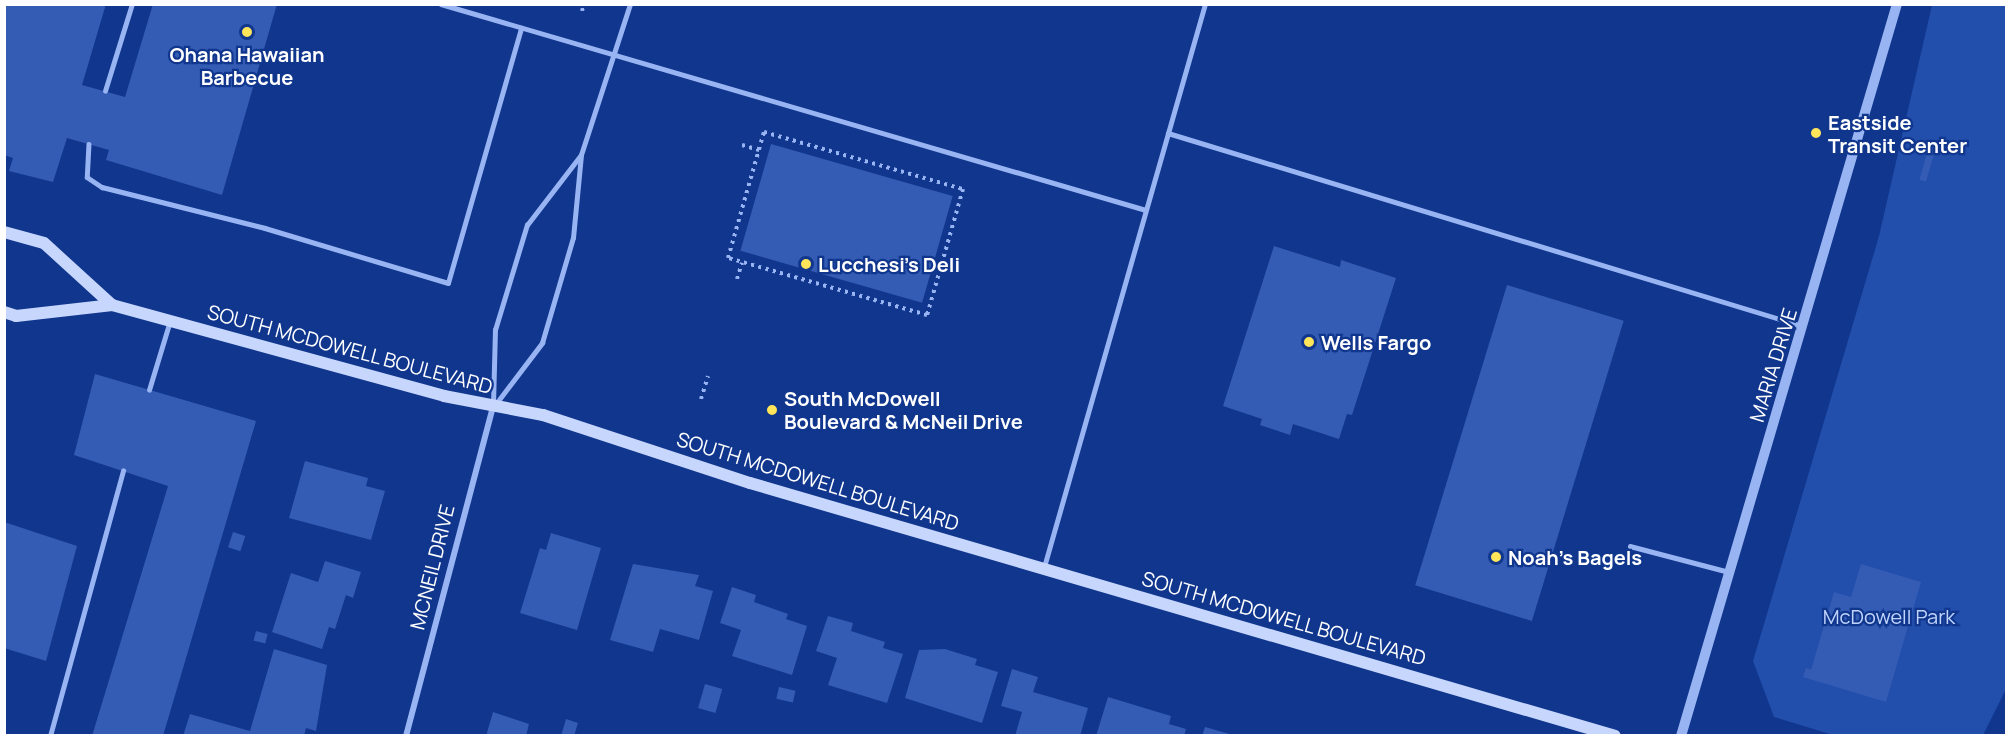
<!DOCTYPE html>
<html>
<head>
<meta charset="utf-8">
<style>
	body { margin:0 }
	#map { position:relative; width:2011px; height:740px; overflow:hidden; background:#10368d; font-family:Manrope,sans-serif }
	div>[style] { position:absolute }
	.green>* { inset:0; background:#224eac }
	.building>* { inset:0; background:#345cb4; transform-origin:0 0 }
	.path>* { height:4px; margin-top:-2px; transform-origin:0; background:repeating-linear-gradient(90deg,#98b4f2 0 3px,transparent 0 7.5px) }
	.service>* { height:4.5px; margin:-2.25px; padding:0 2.25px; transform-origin:2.25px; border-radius:2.25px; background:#98b4f2 }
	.minor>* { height:6px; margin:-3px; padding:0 3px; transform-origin:3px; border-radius:3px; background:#98b4f2 }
	.tertiary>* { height:10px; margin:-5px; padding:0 5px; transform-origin:5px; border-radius:5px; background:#98b4f2 }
	.secondary>* { height:12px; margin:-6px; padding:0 6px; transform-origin:6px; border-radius:6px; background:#c6d6fc }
	.dots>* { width:16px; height:16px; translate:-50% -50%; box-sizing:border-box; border:3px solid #10368d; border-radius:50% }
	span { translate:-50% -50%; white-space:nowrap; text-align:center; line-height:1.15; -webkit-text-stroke:4.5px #10368d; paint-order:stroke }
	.poi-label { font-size:20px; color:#fff; font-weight:700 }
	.left { translate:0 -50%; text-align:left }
	.street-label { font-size:20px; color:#fff }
	.park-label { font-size:20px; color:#bfd3fd }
	.frame { position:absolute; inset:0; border:6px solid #fff; pointer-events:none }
</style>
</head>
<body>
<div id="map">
	<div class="green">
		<div style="clip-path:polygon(1932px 5px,2006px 5px,2006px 689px,1983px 735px,1833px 735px,1774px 717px,1753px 661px,1879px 236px)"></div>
	</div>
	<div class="building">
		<div style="clip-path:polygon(4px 4px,106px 4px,82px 85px,125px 97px,153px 4px,277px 4px,222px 195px,106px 160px,109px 150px,67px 138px,53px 182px,9px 171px,13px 158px,4px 155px)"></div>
		<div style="left:771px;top:144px;width:189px;height:111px;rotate:16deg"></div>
		<div style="left:1929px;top:146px;width:7px;height:35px;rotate:16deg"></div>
		<div style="clip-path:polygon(1274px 246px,1340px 267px,1341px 260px,1396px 278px,1352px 415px,1347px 414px,1339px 439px,1293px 424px,1290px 435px,1260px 425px,1262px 419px,1223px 406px)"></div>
		<div style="left:1507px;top:285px;width:122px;height:314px;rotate:17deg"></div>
		<div style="clip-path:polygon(95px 374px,256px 421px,163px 736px,92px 736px,168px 486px,74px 455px)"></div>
		<div style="clip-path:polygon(305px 461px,368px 478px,366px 486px,385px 491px,371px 540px,289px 518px)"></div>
		<div style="clip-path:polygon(4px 522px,77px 546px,46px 661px,4px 648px)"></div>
		<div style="left:233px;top:532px;width:13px;height:16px;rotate:18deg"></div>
		<div style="clip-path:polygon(551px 533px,601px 548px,577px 630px,520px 613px,540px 548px,546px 550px)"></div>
		<div style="clip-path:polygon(325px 561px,361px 572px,353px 598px,346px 595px,335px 629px,329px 627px,322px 649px,272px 632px,291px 573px,318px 582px)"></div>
		<div style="clip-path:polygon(633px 564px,699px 575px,695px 586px,713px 591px,699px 640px,660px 629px,653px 652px,610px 640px)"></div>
		<div style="clip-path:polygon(1861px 564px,1921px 582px,1886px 702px,1803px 677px,1806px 668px,1811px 670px,1834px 592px,1851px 597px)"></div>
		<div style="clip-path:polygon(732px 587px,756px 595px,754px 602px,788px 614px,786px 619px,807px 626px,792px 675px,732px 656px,741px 630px,720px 623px)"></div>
		<div style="clip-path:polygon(828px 616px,853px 623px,851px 631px,885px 642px,883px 648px,903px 654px,887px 703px,828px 685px,837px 658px,816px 651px)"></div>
		<div style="left:256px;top:631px;width:12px;height:10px;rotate:14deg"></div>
		<div style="clip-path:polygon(274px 649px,327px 665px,316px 731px,306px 728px,304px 736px,183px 736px,190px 714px,250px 731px)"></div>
		<div style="clip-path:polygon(945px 649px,977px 659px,975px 665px,998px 672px,982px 723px,905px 698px,919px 650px)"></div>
		<div style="clip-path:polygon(1012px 669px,1038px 677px,1033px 692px,1088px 708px,1080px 736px,1015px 736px,1022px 712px,1001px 706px)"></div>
		<div style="left:705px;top:684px;width:18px;height:25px;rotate:16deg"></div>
		<div style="left:779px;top:687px;width:17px;height:12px;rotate:13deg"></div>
		<div style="clip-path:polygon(1108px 697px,1171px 716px,1169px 724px,1186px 729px,1184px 736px,1096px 736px)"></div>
		<div style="clip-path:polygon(493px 712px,529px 724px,526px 736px,486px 736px)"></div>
		<div style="clip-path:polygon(566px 719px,578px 723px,574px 736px,561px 736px)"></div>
		<div style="clip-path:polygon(1205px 727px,1233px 735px,1232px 736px,1202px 736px)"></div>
	</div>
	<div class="path">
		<div style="left:582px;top:11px;width:7px;rotate:-74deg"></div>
		<div style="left:764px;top:132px;width:207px;rotate:16deg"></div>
		<div style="left:963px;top:189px;width:131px;rotate:105.9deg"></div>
		<div style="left:927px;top:315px;width:207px;rotate:-164deg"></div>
		<div style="left:728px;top:258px;width:131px;rotate:-74.1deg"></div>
		<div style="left:742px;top:145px;width:18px;rotate:16deg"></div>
		<div style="left:737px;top:279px;width:17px;rotate:-73deg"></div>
		<div style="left:701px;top:399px;width:24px;rotate:-73deg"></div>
	</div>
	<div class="service">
		<div style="left:441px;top:4px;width:734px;rotate:16.29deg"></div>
		<div style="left:105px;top:91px;width:91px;rotate:-72.8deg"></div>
		<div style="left:1168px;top:133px;width:664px;rotate:16.91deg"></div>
		<div style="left:89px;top:144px;width:33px;rotate:93deg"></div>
		<div style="left:87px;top:177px;width:18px;rotate:34deg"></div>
		<div style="left:102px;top:187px;width:168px;rotate:14.1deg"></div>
		<div style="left:265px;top:228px;width:191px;rotate:16.7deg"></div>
		<div style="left:448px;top:283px;width:265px;rotate:-74deg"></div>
		<div style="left:149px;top:390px;width:69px;rotate:-73.1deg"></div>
		<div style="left:493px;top:405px;width:75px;rotate:-88.5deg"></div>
		<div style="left:495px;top:330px;width:110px;rotate:-73.1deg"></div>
		<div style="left:527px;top:225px;width:88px;rotate:-52.4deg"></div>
		<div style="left:495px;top:405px;width:78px;rotate:-52.8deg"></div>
		<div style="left:542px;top:343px;width:109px;rotate:-73.6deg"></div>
		<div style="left:573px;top:238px;width:83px;rotate:-84.5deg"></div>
		<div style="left:581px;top:155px;width:159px;rotate:-72deg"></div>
		<div style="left:1630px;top:546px;width:102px;rotate:14.7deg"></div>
		<div style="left:1044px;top:567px;width:586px;rotate:-74.04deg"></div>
		<div style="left:50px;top:736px;width:275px;rotate:-74.6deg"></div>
	</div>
	<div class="minor">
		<div style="left:406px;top:736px;width:340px;rotate:-75.2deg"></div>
	</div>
	<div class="tertiary">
		<div style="left:1681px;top:736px;width:763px;rotate:-73.56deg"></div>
	</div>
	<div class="secondary">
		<div style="left:4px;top:232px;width:41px;rotate:15.4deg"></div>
		<div style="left:44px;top:243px;width:92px;rotate:42.4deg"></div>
		<div style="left:4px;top:312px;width:13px;rotate:18deg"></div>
		<div style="left:16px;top:316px;width:97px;rotate:-6.5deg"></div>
		<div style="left:112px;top:305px;width:344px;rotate:15.3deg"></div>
		<div style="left:444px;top:396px;width:101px;rotate:10.9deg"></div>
		<div style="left:543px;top:415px;width:218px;rotate:18.2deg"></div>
		<div style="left:750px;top:483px;width:901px;rotate:16.3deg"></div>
	</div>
	<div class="dots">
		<div style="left:247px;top:32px;background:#ffe559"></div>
		<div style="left:1816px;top:133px;background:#ffe559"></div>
		<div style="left:806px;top:264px;background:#ffe559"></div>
		<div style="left:1309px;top:342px;background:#ffe559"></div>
		<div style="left:772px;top:410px;background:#ffe559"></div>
		<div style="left:1496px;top:557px;background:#ffe559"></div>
	</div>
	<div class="poi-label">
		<span style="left:247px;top:66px">Ohana Hawaiian<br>Barbecue</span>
		<span class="left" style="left:1828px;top:134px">Eastside<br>Transit Center</span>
		<span class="left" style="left:818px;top:264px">Lucchesi's Deli</span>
		<span class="left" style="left:1321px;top:342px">Wells Fargo</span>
		<span class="left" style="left:784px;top:410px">South McDowell<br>Boulevard &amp; McNeil Drive</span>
		<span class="left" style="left:1508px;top:557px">Noah's Bagels</span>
	</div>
	<div class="street-label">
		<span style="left:350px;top:349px;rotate:15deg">SOUTH MCDOWELL BOULEVARD</span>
		<span style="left:1773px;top:365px;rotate:-73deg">MARIA DRIVE</span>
		<span style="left:818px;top:481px;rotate:17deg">SOUTH MCDOWELL BOULEVARD</span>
		<span style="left:432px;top:567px;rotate:-76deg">MCNEIL DRIVE</span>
		<span style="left:1284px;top:618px;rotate:16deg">SOUTH MCDOWELL BOULEVARD</span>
	</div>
	<div class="park-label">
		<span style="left:1889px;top:616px">McDowell Park</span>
	</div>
	<div class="frame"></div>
</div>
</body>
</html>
